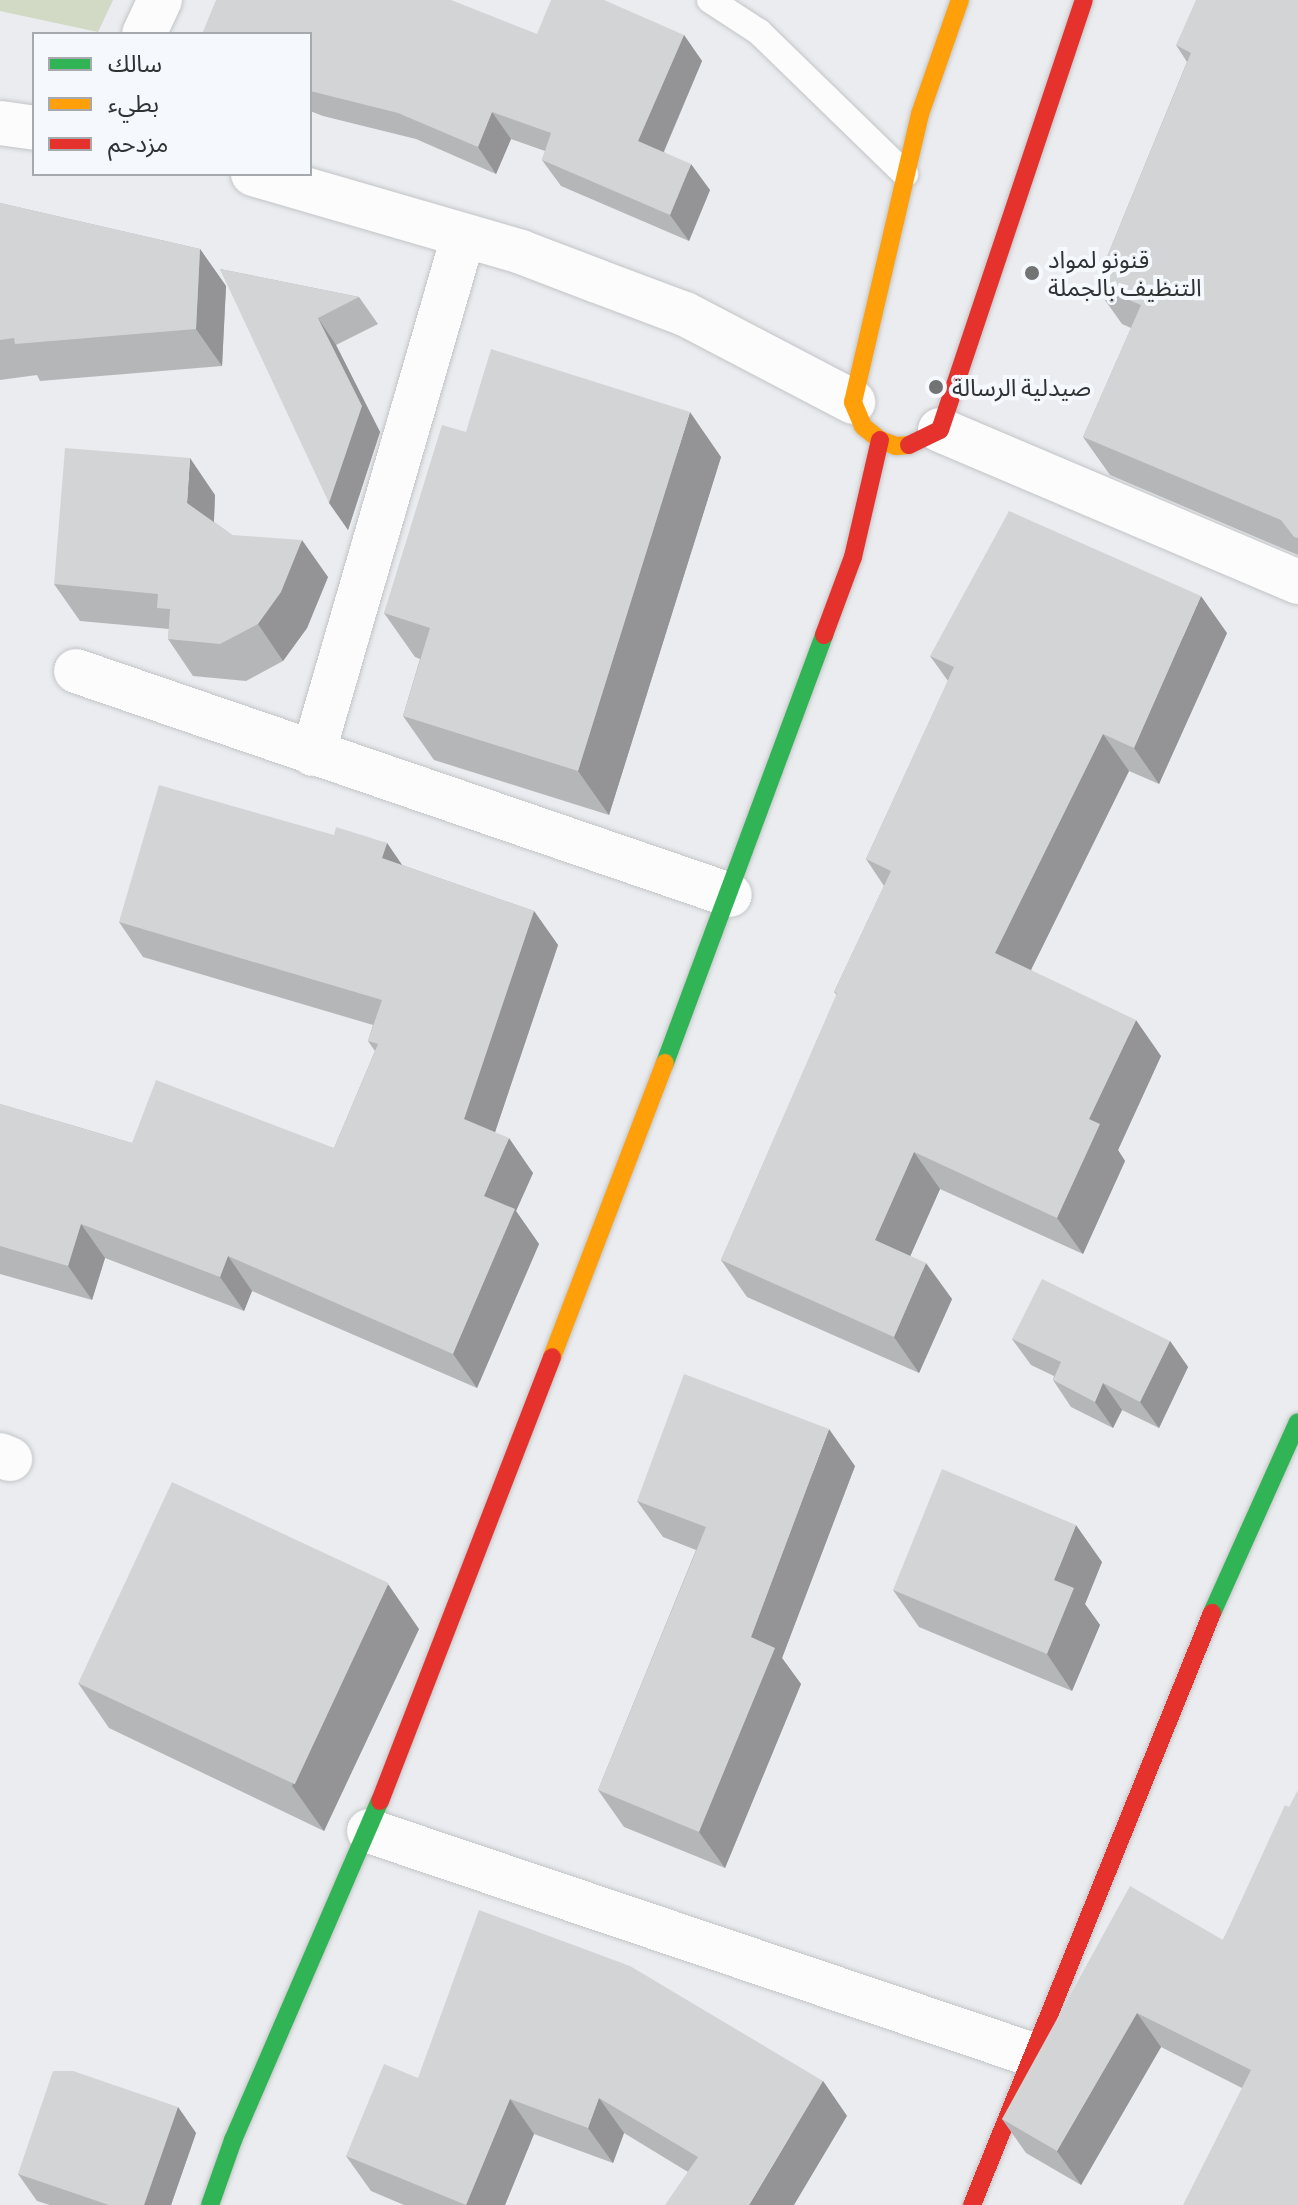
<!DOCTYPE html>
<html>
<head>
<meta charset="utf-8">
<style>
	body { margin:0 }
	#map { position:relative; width:1298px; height:2205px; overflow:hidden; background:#eaecef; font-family:Commissioner,"Noto Sans Arabic",sans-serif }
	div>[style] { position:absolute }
	.green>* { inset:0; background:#d2d9c4 }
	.roads { filter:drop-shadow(0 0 2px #c3c4c6) drop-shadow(0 0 2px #c3c4c6) }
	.lane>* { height:26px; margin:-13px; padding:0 13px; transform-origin:13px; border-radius:13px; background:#fcfcfd }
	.street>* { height:44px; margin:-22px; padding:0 22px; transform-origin:22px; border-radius:22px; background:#fcfcfd }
	.fast>* { height:18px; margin:-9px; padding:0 9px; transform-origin:9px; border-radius:9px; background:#30b455 }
	.slow>* { height:18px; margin:-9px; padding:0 9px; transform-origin:9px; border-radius:9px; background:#ff9f0a }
	.jam>* { height:18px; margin:-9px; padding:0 9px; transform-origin:9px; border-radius:9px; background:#e5322d }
	.wall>* { inset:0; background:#b5b6b8 }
	.shaded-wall>* { inset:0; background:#949496 }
	.building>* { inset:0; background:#d3d4d6; transform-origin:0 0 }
	.dots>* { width:22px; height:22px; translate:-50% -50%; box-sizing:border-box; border:4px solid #f5f9fe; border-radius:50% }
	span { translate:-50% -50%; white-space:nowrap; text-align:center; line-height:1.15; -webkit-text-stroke:8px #f5f9fe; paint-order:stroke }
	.poi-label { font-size:24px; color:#303234 }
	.left { translate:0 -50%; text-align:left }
	.legend { position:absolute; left:32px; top:32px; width:280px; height:144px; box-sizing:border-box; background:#f5f9fe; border:2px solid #a6a9ad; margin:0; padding:10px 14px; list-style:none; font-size:24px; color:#303234 }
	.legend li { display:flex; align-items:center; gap:16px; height:40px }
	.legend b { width:40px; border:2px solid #a6a9ad }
</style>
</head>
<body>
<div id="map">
	<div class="green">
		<div style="clip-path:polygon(0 0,113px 0,98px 32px,0 11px)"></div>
	</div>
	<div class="roads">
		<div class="lane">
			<div style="left:710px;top:0;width:59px;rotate:33.1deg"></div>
			<div style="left:759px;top:32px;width:204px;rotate:44.2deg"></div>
		</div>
		<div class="street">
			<div style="left:144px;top:34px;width:38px;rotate:-65deg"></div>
			<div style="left:0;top:123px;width:34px;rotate:8deg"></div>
			<div style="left:253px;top:174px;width:279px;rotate:16.2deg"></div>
			<div style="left:521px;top:252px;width:81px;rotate:20.9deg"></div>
			<div style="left:597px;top:281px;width:94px;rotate:20.6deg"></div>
			<div style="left:685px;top:314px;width:190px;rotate:27.6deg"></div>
			<div style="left:940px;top:430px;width:389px;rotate:23deg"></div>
			<div style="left:76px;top:671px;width:691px;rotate:18.91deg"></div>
			<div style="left:313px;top:754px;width:538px;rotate:-73.82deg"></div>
			<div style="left:0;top:1455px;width:11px;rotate:22deg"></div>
			<div style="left:369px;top:1831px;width:701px;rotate:18.64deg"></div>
		</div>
		<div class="fast">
			<div style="left:665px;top:1063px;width:457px;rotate:-69.6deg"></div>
			<div style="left:1212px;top:1613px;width:209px;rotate:-65.8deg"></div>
			<div style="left:210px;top:2205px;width:69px;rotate:-70.5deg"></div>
			<div style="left:233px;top:2140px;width:369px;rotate:-66.6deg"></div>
		</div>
		<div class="slow">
			<div style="left:909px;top:445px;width:13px;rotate:176deg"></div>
			<div style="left:896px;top:446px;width:17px;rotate:-159deg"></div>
			<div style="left:880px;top:440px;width:22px;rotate:-141deg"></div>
			<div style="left:863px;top:426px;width:26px;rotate:-113deg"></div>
			<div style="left:853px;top:402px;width:296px;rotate:-76.9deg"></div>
			<div style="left:920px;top:114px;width:121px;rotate:-70.7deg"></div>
			<div style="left:552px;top:1357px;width:315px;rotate:-69deg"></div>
		</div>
		<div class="jam">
			<div style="left:909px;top:445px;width:34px;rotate:-26deg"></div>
			<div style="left:940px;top:430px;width:453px;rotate:-71.5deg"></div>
			<div style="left:824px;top:635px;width:83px;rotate:-69.6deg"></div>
			<div style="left:853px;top:557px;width:120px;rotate:-77deg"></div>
			<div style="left:380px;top:1801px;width:476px;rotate:-68.8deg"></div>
			<div style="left:972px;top:2205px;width:639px;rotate:-67.93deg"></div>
		</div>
	</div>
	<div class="wall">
		<div style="clip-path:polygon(1298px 0,1298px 555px,1110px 475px,1083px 437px,1131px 328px,1122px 324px,1095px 286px,1187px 62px,1176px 45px)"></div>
		<div style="clip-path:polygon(310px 34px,684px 35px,702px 61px,664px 152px,710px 190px,689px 241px,561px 186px,542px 160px,545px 151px,511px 139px,496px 174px,416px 139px,323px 116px,310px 111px)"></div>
		<div style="clip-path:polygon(0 203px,200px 249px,226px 286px,222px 366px,40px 381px,37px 375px,0 380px)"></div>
		<div style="clip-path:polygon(220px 269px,359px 297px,378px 324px,336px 345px,380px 432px,348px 530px)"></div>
		<div style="clip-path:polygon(466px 432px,721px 457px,609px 815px,434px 760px,403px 716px,420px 659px,415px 657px,384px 613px)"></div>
		<div style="clip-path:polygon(215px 495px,214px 522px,232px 535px,328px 577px,307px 628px,283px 661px,246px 681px,193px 676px,168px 639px,169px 629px,80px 621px,54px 584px)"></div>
		<div style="clip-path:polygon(1227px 633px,1159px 784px,1129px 771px,1031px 970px,1161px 1056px,1118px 1150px,1125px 1161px,1083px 1254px,940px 1189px,910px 1256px,952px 1299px,919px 1373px,747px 1297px,721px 1260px,837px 995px,834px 992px,884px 886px,866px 859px,948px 681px,930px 656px)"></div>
		<div style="clip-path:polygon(334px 835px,387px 843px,402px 865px,534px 911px,558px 945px,495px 1132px,533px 1173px,516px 1211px,539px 1244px,477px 1388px,252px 1291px,244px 1311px,105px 1258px,92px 1300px,0 1274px,0 1104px,132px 1143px,334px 1148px,375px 1051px,368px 1041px,373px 1025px,143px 957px,119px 922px)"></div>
		<div style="clip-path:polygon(1012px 1339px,1170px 1341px,1188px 1367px,1159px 1428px,1122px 1410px,1113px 1428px,1071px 1407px,1053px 1380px,1054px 1376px,1031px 1365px)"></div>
		<div style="clip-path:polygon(855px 1466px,782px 1658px,801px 1684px,725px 1868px,624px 1827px,598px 1790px,696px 1550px,663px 1537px,637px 1501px)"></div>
		<div style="clip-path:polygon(1102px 1562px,1085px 1604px,1100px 1625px,1072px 1691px,919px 1627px,893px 1590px)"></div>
		<div style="clip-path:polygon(419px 1629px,324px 1831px,109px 1728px,78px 1683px)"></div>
		<div style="clip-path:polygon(1289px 1807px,1298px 2205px,1242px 2088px,1161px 2047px,1081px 2185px,1026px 2153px,1002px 2119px,1223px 1940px)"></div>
		<div style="clip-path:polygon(418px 2078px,823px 2081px,847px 2116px,688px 2172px,624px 2133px,613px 2163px,534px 2134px,505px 2205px,404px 2205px,371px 2191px,346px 2156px)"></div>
		<div style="clip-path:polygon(178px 2107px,196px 2133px,171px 2205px,50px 2205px,37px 2201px,18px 2174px)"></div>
	</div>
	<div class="shaded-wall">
		<div style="clip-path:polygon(684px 35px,702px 61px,657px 167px,638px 141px)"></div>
		<div style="clip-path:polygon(492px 112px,511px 139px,496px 174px,478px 147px)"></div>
		<div style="clip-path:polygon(691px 164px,710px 190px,689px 241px,670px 215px)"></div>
		<div style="clip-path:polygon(200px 249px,226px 286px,222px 366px,196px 329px)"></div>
		<div style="clip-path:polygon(318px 318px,336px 345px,380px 432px,348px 530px,329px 503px)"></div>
		<div style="clip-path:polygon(690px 412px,721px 457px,609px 815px,578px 771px)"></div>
		<div style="clip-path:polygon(190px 458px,215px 495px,213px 540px,187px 503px)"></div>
		<div style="clip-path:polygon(302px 540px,328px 577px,307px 628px,283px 661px,258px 624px)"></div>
		<div style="clip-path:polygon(1201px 596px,1227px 633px,1159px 784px,1134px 748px)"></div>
		<div style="clip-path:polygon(1103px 734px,1129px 771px,1021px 990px,995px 953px)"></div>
		<div style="clip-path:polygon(387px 843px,411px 878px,382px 858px)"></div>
		<div style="clip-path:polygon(534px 911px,558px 945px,488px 1153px,464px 1119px)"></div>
		<div style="clip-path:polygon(1136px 1020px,1161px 1056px,1118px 1150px,1125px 1161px,1083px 1254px,1057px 1218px,1089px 1119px)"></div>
		<div style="clip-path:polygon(509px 1138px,533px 1173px,516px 1211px,539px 1244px,477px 1388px,453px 1354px,484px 1196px)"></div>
		<div style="clip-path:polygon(914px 1152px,940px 1189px,901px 1277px,875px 1240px)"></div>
		<div style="clip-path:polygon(81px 1224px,105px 1258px,92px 1300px,68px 1266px)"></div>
		<div style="clip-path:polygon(228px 1256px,252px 1291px,244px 1311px,220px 1277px)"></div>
		<div style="clip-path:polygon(926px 1263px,952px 1299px,919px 1373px,894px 1337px)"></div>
		<div style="clip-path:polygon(1170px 1341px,1188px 1367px,1159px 1428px,1140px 1402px)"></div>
		<div style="clip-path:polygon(1103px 1383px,1122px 1410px,1113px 1428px,1095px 1402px)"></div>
		<div style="clip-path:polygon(829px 1429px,855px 1466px,782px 1658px,801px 1684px,725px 1868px,699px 1832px,751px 1637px)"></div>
		<div style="clip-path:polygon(1076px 1525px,1102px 1562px,1085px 1604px,1100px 1625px,1072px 1691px,1047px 1654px,1054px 1580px)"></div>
		<div style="clip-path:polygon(388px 1584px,419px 1629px,324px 1831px,292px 1786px)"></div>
		<div style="clip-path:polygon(1137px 2013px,1161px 2047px,1081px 2185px,1057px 2151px)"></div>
		<div style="clip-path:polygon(823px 2081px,847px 2116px,794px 2205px,749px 2205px)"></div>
		<div style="clip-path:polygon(599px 2098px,624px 2133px,613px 2163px,588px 2128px)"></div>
		<div style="clip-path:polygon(510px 2099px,534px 2134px,505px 2205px,466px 2205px)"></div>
		<div style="clip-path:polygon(178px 2107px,196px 2133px,171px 2205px,144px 2205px)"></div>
	</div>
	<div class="building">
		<div style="clip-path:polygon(216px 0,451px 0,537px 34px,551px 0,604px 0,684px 35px,638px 141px,691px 164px,670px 215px,542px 160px,551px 133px,492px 112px,478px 147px,398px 113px,310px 91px,310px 34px,202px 34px)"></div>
		<div style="clip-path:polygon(1196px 0,1298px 0,1298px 538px,1294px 537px,1281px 520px,1083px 437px,1141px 305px,1095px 286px,1191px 53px,1176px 45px)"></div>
		<div style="clip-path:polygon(0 203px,200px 249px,196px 329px,15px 344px,14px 338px,0 340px)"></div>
		<div style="clip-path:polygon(220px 269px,359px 297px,318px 318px,362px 406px,329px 503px)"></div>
		<div style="clip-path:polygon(491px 349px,690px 412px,578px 771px,403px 716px,430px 628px,384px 613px,442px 425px,466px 432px)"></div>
		<div style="clip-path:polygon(65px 448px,190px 458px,187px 503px,232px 535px,302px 540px,281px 592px,258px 624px,220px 644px,168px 639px,170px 609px,157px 608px,158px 594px,54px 584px)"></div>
		<div style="clip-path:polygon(1009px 511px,1201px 596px,1134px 748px,1103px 734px,995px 953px,1136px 1020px,1089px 1119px,1100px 1124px,1057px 1218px,914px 1152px,875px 1240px,926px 1263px,894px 1337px,721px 1260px,837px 993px,834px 992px,891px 871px,866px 859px,954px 667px,930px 656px)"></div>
		<div style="clip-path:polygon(159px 785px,334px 835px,336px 827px,387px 843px,382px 858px,534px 911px,464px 1119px,509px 1138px,484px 1196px,515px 1209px,453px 1354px,228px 1256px,220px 1277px,81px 1224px,68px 1266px,0 1246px,0 1104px,132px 1143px,156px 1080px,334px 1148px,378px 1044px,368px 1041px,382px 1000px,119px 922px)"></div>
		<div style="clip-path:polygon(1042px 1279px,1170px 1341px,1140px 1402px,1103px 1383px,1095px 1402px,1053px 1380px,1061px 1362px,1012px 1339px)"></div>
		<div style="clip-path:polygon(684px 1374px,829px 1429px,751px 1637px,775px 1648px,699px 1832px,598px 1790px,706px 1527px,637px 1501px)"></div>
		<div style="clip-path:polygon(942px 1469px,1076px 1525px,1054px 1580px,1074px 1588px,1047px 1654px,893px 1590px)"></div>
		<div style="left:172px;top:1482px;width:239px;height:222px;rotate:25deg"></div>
		<div style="clip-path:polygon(1298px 1790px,1298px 2205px,1183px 2205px,1251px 2070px,1137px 2013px,1057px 2151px,1002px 2119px,1130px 1886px,1223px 1940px,1285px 1805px,1289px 1807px)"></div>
		<div style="clip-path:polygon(479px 1910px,630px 1966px,823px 2081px,749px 2205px,665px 2205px,698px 2157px,599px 2098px,588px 2128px,510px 2099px,466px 2205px,346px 2156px,384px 2064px,418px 2078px)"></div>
		<div style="clip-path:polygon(53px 2071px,73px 2071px,178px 2107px,144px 2205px,109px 2205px,18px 2174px)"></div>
	</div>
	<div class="dots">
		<div style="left:1032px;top:273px;background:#717375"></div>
		<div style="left:936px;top:387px;background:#717375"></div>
	</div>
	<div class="poi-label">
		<span class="left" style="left:1048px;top:273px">قنونو لمواد<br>التنظيف بالجملة</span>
		<span class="left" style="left:952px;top:387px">صيدلية الرسالة</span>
	</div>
	<ul class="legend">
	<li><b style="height:10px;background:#30b455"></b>سالك</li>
	<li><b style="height:10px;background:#ff9f0a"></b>بطيء</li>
	<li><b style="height:10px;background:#e5322d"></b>مزدحم</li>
	</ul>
</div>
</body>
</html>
